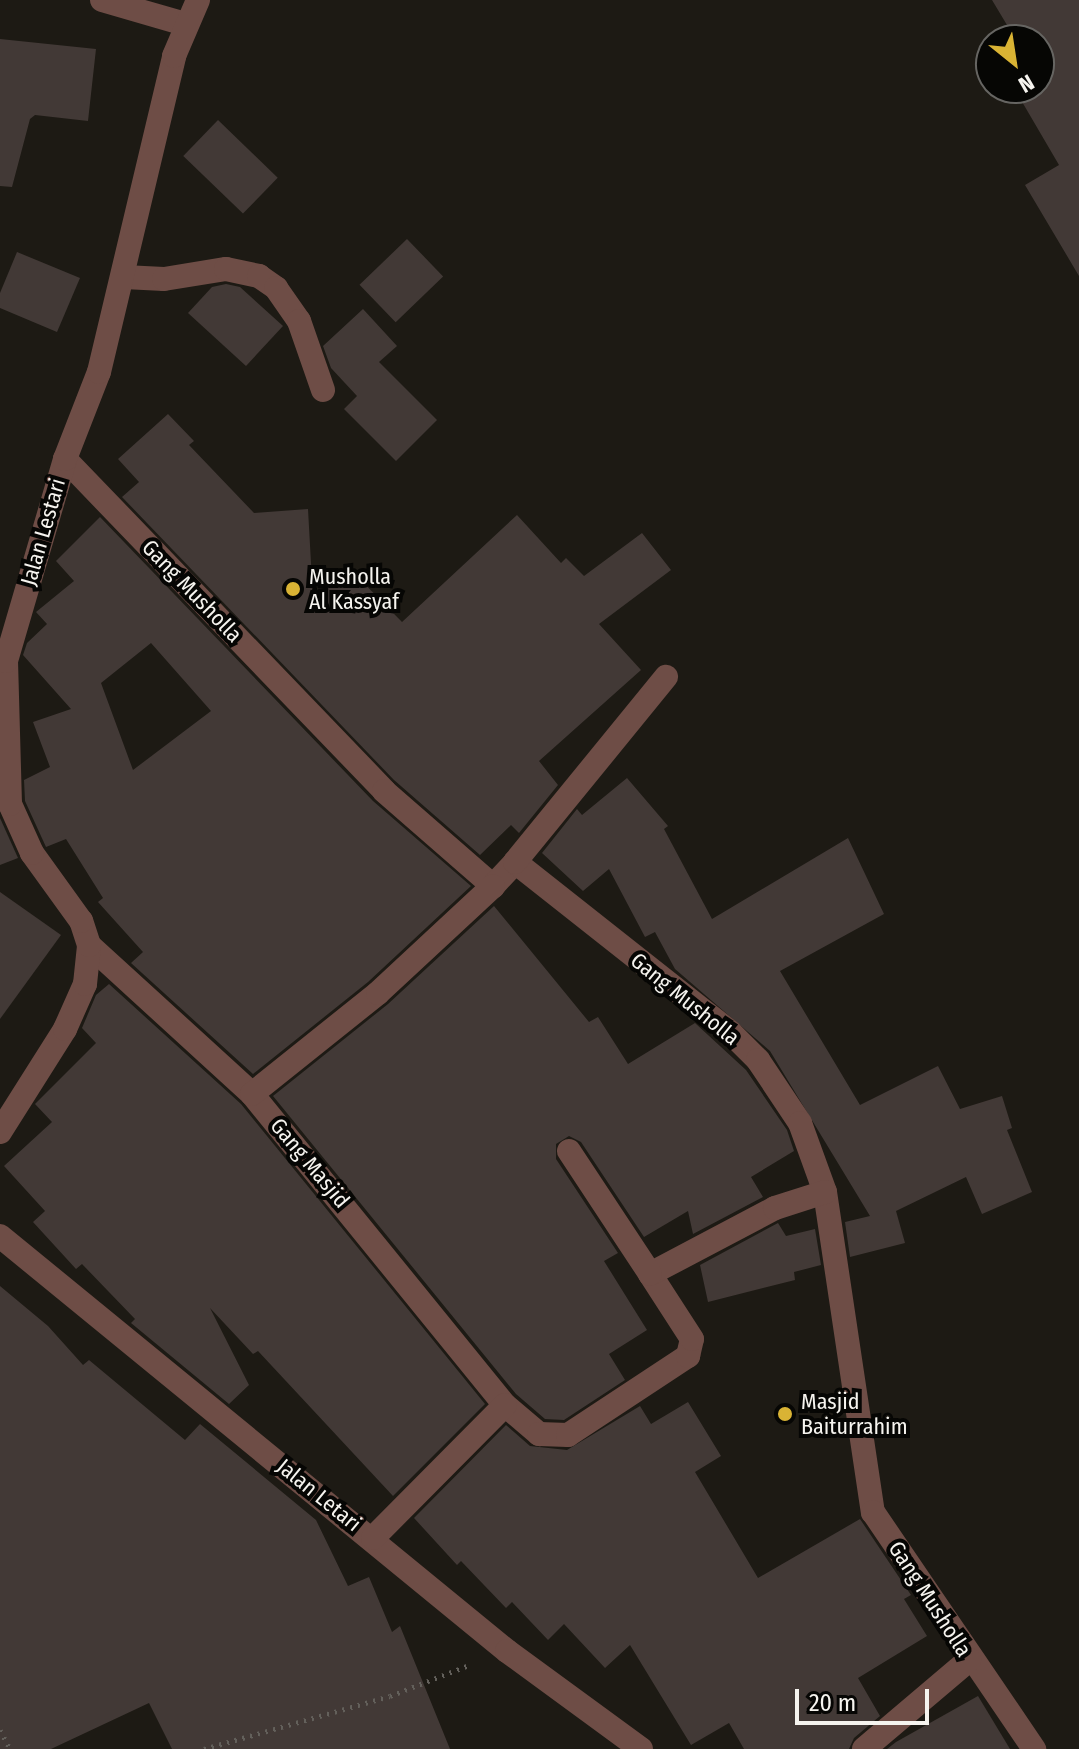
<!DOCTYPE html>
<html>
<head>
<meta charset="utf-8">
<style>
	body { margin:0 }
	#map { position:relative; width:1079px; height:1749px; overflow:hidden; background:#1d1a14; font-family:"Fira Sans Condensed",sans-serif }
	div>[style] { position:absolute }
	.building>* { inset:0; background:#423936; transform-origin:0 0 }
	.path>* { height:5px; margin-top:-2.5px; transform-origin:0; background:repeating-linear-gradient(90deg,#63605b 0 2px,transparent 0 8px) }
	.street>* { height:24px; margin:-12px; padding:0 12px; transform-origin:12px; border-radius:12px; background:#6e4d46 }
	.dots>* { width:22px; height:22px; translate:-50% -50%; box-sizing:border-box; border:4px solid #060604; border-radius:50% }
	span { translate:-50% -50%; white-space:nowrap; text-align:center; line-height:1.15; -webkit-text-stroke:8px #060604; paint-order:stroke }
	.street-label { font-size:22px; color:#f6f4ef }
	.poi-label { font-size:22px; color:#f6f4ef }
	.left { translate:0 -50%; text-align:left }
	.north { position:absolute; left:975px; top:24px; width:80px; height:80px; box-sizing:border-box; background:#060604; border:2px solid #666562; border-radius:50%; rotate:150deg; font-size:22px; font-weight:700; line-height:32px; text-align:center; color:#f6f4ef }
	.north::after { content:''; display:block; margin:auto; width:28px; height:36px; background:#d9b334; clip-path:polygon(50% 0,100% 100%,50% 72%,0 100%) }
	.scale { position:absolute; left:795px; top:1689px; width:134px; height:36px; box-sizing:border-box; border:4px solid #f6f4ef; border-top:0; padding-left:10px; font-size:24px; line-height:28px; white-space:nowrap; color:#f6f4ef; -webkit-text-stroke:6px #060604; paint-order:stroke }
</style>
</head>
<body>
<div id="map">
	<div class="building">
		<div style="clip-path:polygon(992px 0,1079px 0,1079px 276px,1025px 185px,1059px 165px,1014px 88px,1039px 88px,1039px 40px,1016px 40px)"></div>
		<div style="clip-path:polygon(0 39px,96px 49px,88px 121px,35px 115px,30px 119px,12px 187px,0 186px)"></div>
		<div style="left:218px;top:120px;width:83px;height:50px;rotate:44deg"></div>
		<div style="left:407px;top:239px;width:52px;height:66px;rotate:46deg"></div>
		<div style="clip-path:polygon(17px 252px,80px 278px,57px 332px,0 308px,0 293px)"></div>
		<div style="clip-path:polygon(226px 284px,240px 287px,283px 326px,246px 366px,188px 313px,212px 287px)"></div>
		<div style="clip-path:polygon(363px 309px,397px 346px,379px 362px,437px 420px,396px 461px,344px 409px,357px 396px,331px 368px,323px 346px)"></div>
		<div style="clip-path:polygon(168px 414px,194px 441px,189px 445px,254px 513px,308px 509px,313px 599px,347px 566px,402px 622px,517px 515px,561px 563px,566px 558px,584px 576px,642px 533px,671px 570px,599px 624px,641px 670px,539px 761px,558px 785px,519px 833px,511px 825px,480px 855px,394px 780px,122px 497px,139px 482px,118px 459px)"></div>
		<div style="clip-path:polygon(evenodd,100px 517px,373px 801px,471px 886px,368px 982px,253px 1074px,131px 963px,143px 952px,98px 902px,103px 898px,66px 839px,46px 847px,25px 801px,24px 780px,50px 767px,33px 722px,71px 709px,23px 655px,27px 643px,47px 624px,36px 612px,74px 581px,56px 561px,100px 517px,151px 643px,211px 711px,133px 770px,101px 683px,151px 643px)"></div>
		<div style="clip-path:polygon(627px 778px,668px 826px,664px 829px,712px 919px,848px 838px,884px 914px,780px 971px,860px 1105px,938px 1066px,960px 1109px,1002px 1096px,1012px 1128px,1007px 1130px,1032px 1192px,982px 1214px,966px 1177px,896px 1211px,905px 1243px,850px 1257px,845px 1222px,870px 1216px,770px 1051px,675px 969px,655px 932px,645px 937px,609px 869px,583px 891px,542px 853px,577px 809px,582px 815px)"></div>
		<div style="clip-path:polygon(0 818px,18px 858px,0 865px)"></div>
		<div style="clip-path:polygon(0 892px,61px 935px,0 1019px)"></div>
		<div style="clip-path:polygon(494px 906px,589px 1022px,598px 1017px,628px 1064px,695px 1023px,746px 1070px,787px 1130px,794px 1151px,751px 1177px,763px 1197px,693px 1234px,688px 1211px,644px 1237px,581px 1142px,569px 1136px,556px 1144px,556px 1159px,618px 1253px,604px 1261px,647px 1330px,609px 1354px,625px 1380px,564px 1420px,545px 1419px,516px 1394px,273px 1096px,388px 1004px)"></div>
		<div style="clip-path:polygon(109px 984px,241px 1104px,485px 1404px,393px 1496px,258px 1351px,253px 1354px,210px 1308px,249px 1385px,229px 1404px,131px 1323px,135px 1319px,82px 1264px,76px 1269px,33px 1222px,45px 1211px,4px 1166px,52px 1122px,35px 1104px,96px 1043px,82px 1028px,96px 995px)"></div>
		<div style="clip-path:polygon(778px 1223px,786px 1236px,815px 1229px,821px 1265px,794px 1272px,795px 1280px,708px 1302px,700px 1265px)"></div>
		<div style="clip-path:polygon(0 1286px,48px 1326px,83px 1365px,89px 1360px,185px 1440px,200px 1424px,316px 1520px,348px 1586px,369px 1577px,392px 1632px,400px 1626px,450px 1749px,172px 1749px,149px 1703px,51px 1749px,0 1749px)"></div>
		<div style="clip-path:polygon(688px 1402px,721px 1456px,695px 1472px,758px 1578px,860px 1519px,911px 1595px,904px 1599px,927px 1636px,858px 1678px,880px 1716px,854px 1738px,849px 1749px,744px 1749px,729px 1723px,691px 1745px,630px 1645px,605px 1668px,564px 1624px,548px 1640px,512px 1602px,506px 1608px,461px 1561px,457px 1565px,414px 1518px,506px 1425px,530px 1446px,567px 1450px,640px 1406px,651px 1424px)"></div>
		<div style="clip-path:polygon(978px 1696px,1010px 1749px,887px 1749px,896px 1742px)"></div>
	</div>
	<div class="path">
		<div style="left:0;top:1730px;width:21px;rotate:62deg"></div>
		<div style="left:204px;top:1749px;width:193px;rotate:-15.9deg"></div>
		<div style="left:390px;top:1696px;width:85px;rotate:-21.4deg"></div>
	</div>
	<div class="street">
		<div style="left:102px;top:0;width:86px;rotate:16.1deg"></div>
		<div style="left:124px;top:277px;width:40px;rotate:2.9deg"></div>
		<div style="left:164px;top:279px;width:63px;rotate:-9.2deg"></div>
		<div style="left:226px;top:269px;width:34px;rotate:12deg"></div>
		<div style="left:259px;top:276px;width:21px;rotate:35deg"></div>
		<div style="left:276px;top:288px;width:40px;rotate:55.1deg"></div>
		<div style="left:299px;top:321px;width:73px;rotate:70.8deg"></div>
		<div style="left:65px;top:459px;width:460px;rotate:46.1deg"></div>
		<div style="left:384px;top:791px;width:145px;rotate:41.1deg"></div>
		<div style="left:493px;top:886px;width:33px;rotate:-47deg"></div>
		<div style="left:515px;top:862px;width:274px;rotate:38.3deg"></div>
		<div style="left:730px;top:1032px;width:40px;rotate:45deg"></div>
		<div style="left:758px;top:1060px;width:76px;rotate:56.3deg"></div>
		<div style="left:800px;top:1123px;width:73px;rotate:70.1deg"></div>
		<div style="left:825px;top:1192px;width:324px;rotate:81.5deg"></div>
		<div style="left:873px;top:1512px;width:287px;rotate:55.8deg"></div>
		<div style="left:515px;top:862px;width:239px;rotate:-50.8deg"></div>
		<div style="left:89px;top:945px;width:221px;rotate:42.4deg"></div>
		<div style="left:252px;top:1094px;width:401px;rotate:50.9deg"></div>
		<div style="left:505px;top:1405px;width:45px;rotate:40.5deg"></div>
		<div style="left:539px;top:1434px;width:29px;rotate:2deg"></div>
		<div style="left:568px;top:1435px;width:144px;rotate:-33.4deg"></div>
		<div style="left:688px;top:1356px;width:17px;rotate:-77deg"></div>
		<div style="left:692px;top:1339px;width:77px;rotate:-122.9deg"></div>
		<div style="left:650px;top:1274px;width:141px;rotate:-27.8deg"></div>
		<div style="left:775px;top:1208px;width:52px;rotate:-17.7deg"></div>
		<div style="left:252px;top:1094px;width:161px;rotate:-38.7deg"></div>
		<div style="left:378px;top:993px;width:157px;rotate:-42.9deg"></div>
		<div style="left:0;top:1132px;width:122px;rotate:-57.7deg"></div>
		<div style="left:65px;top:1029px;width:49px;rotate:-66deg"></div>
		<div style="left:85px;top:984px;width:39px;rotate:-84deg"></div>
		<div style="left:89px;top:945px;width:25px;rotate:-108deg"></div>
		<div style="left:81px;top:921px;width:84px;rotate:-125.8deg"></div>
		<div style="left:32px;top:853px;width:54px;rotate:-114.2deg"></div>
		<div style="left:10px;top:804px;width:143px;rotate:-91.6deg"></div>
		<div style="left:6px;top:661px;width:210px;rotate:-73.7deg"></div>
		<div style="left:65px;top:459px;width:93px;rotate:-68.7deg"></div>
		<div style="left:99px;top:372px;width:325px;rotate:-76.6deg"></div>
		<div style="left:174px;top:56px;width:61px;rotate:-66.8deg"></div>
		<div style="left:569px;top:1151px;width:147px;rotate:56.6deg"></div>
		<div style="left:0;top:1236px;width:655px;rotate:39.3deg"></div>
		<div style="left:507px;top:1651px;width:166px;rotate:36.2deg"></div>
		<div style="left:373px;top:1538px;width:187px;rotate:-45.2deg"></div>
		<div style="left:864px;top:1749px;width:138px;rotate:-40.3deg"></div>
	</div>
	<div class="dots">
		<div style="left:293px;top:589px;background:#d9b334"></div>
		<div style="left:785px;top:1414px;background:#d9b334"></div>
	</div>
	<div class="street-label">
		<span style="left:43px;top:532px;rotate:-74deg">Jalan Lestari</span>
		<span style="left:192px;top:591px;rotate:46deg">Gang Musholla</span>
		<span style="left:685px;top:999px;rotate:39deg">Gang Musholla</span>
		<span style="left:310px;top:1163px;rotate:50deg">Gang Masjid</span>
		<span style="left:319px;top:1495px;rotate:39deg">Jalan Letari</span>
		<span style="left:930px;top:1599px;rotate:57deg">Gang Musholla</span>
	</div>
	<div class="poi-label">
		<span class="left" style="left:309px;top:589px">Musholla<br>Al Kassyaf</span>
		<span class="left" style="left:801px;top:1414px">Masjid<br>Baiturrahim</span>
	</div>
	<div class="north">N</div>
	<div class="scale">20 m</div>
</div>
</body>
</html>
